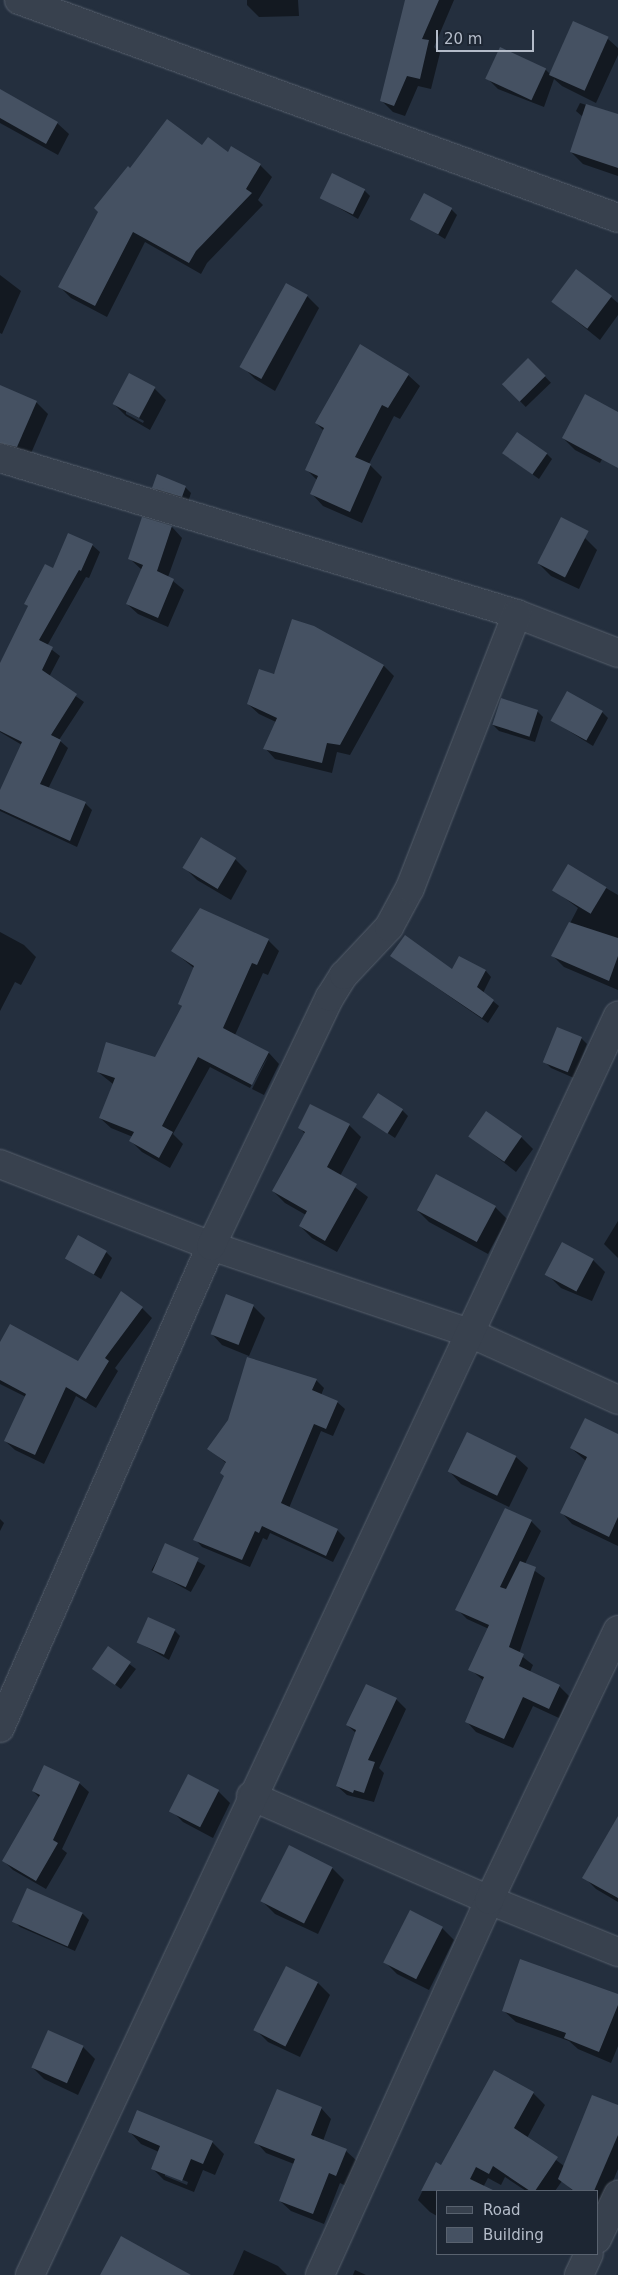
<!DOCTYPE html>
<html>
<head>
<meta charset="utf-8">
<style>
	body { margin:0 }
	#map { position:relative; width:618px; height:2275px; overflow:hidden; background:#242f3e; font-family:"DejaVu Sans",sans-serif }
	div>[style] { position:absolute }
	.shadow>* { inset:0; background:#0007; transform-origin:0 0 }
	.building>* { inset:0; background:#455162; transform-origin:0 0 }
	.roads { filter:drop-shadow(0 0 1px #565f6c) drop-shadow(0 0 1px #565f6c) }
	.minor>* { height:28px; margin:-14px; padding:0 14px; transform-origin:14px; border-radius:14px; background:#38414e }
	span { translate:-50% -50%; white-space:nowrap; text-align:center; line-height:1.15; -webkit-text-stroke:4px #1d2633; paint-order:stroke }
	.legend { position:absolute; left:436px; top:2190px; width:162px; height:65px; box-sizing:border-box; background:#1d2633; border:1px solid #59626f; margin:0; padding:6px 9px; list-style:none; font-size:15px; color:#b4bcc9 }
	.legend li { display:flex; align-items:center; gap:10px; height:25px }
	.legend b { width:25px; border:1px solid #59626f }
	.scale { position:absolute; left:436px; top:30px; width:98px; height:22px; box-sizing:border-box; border:2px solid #b4bcc9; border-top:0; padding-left:6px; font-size:15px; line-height:18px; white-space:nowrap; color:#b4bcc9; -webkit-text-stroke:4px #1d2633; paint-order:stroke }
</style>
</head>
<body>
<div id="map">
	<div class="shadow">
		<div style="clip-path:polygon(247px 0,298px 0,299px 16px,259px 17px,247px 5px)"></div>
		<div style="clip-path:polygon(409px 0,454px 0,434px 47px,440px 53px,431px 89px,418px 86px,405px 116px,393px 112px,382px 101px)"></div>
		<div style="clip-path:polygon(608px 39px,618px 48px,618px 55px,596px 103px,562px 86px,554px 79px,544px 107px,498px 89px,489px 80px,545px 69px,550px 74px)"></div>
		<div style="clip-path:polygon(0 91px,57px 123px,69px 134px,58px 155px,0 123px)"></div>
		<div style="clip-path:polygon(580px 103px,618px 115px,618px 176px,583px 164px,571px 152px,583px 117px,576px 111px)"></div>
		<div style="clip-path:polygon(202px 147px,228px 154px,232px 148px,260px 165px,272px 177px,258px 200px,263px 205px,207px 263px,201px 274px,145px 242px,107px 317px,71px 298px,60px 287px)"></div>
		<div style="clip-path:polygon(364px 190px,370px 196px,358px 219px,322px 198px)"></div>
		<div style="clip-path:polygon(451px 209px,457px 215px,445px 239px,412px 219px)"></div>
		<div style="clip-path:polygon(0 275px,21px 291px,2px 334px,0 333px)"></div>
		<div style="clip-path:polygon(307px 296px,319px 308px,275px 391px,255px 379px,243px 367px)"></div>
		<div style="clip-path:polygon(611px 297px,618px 303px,618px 315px,600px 340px,553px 302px)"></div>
		<div style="left:528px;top:359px;width:33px;height:35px;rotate:46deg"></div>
		<div style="clip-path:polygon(408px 375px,420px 386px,400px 419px,394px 416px,369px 464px,382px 477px,362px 523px,323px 506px,312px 494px,318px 481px,307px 470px,324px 431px,316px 423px)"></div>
		<div style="clip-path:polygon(evenodd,154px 388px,166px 400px,150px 430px,126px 416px,114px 404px,154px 388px,126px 411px,144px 421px,143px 423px,126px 414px,126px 411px)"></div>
		<div style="clip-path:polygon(0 400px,36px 402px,48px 414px,29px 458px,0 449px)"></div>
		<div style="clip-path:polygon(618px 417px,618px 429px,600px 463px,575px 450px,563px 438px)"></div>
		<div style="clip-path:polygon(546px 453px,552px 459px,539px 479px,504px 454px)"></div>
		<div style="clip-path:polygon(154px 487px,185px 487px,191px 493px,188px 502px,160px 493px)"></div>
		<div style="clip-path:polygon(143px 519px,172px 527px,182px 538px,168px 577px,184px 590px,168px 627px,138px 614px,127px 604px,142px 570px,130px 559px)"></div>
		<div style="clip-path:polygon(585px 538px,597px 550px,579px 589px,551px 576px,539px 564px)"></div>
		<div style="clip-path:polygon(92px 545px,100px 552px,89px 578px,86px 577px,47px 646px,60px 656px,49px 677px,84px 702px,59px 740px,68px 748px,48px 789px,85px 803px,92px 810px,77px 847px,0 811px,0 792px,22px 745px,0 732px,0 666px,29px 607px,25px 604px,53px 570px)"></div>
		<div style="clip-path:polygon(313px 628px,384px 666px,394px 676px,350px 755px,337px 752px,332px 773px,275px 759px,265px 748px,276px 722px,259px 714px,248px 704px)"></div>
		<div style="clip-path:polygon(537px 711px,543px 717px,535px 742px,499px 731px,493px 725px)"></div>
		<div style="clip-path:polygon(602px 712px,608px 718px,593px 746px,553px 721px)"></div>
		<div style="clip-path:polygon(235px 859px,247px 871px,231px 900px,197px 880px,185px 868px)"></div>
		<div style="clip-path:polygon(568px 866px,618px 895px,618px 990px,564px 967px,553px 956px,578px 908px,554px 890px)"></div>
		<div style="clip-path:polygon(0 932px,24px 945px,36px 957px,21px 985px,15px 982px,0 1011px)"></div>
		<div style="clip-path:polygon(268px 940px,279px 951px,268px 975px,263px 973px,235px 1035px,269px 1053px,279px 1064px,264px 1095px,252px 1089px,269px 1055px,250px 1088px,210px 1067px,173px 1134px,183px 1144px,170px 1168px,142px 1152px,131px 1141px,133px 1137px,111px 1128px,100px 1118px,113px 1084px,98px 1072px,155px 1059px,183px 1007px,179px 1004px,195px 969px,173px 951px)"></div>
		<div style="clip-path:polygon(391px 956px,453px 971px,486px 971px,491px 977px,483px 993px,499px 1006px,488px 1023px)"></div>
		<div style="clip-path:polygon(581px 1038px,587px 1044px,574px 1078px,551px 1068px,545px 1062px)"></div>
		<div style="clip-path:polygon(402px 1110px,408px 1116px,395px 1138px,365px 1118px)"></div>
		<div style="clip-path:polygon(349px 1125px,361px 1137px,340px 1176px,368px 1197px,337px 1252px,312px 1238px,300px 1226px,306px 1215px,285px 1203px,273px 1191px,305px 1134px,300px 1128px)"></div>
		<div style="clip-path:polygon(470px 1136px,521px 1137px,533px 1149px,516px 1172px)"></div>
		<div style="clip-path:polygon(495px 1207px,507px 1219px,488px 1254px,429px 1222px,417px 1210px)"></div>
		<div style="clip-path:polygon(618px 1221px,618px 1258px,604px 1244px)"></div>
		<div style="clip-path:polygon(106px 1252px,112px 1258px,101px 1279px,67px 1258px)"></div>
		<div style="clip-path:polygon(593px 1260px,605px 1272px,592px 1301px,561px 1288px,549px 1276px)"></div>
		<div style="clip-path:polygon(253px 1306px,265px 1318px,249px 1356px,222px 1345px,211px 1333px)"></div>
		<div style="clip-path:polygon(142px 1308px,152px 1318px,115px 1368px,118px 1371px,96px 1408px,76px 1396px,44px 1464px,15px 1450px,5px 1441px,26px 1397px,0 1384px,0 1345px,78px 1362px)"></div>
		<div style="clip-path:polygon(316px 1380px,324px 1388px,321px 1395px,337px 1402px,345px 1409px,333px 1436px,321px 1431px,289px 1508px,337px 1530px,345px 1538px,333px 1562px,270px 1533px,267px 1540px,263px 1538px,250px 1567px,202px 1547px,195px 1539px,225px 1477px,226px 1463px,208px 1448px)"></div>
		<div style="clip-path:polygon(618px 1436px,618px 1546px,572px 1524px,562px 1513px,586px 1461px,571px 1448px)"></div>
		<div style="clip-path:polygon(516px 1457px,528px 1468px,509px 1507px,461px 1484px,450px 1472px)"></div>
		<div style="clip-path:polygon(0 1519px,4px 1523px,0 1531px)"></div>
		<div style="clip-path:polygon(531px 1521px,541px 1531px,525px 1564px,545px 1578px,519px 1654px,533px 1665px,530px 1672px,559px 1686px,569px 1696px,559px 1718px,533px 1706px,513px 1748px,476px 1732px,467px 1722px,484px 1681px,470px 1669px,489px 1629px,467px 1619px,457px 1609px)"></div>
		<div style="left:166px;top:1544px;width:45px;height:30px;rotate:29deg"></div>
		<div style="clip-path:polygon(174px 1630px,180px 1636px,169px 1660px,138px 1642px)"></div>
		<div style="left:108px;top:1648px;width:35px;height:25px;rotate:37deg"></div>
		<div style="clip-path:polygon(366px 1686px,396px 1699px,406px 1709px,379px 1768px,384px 1773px,374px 1802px,347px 1795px,337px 1786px,356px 1733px,347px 1725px)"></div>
		<div style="clip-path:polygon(79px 1783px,89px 1792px,62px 1849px,67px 1853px,46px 1889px,13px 1870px,4px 1861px,40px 1798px,33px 1791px)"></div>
		<div style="clip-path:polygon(218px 1791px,230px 1803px,213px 1838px,183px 1822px,171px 1810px)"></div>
		<div style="clip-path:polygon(618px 1844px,618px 1902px,596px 1889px,584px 1877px)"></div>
		<div style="clip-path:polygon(332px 1868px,344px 1880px,318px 1934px,275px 1914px,263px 1902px)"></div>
		<div style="clip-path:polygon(27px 1890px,83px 1914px,89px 1920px,75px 1951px,20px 1927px,14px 1921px)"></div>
		<div style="clip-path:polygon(411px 1912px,442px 1928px,454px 1940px,429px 1990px,397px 1974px,385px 1962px)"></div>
		<div style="clip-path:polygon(286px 1968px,318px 1983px,330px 1995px,300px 2057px,268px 2042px,256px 2030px)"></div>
		<div style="clip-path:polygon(618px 1996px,618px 2046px,611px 2063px,578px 2049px,569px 2041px,516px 2022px,504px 2011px)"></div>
		<div style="clip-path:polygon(83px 2047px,95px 2059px,78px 2095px,44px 2079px,32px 2067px)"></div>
		<div style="clip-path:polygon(533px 2093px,545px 2105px,527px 2138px,564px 2166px,618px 2107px,618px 2169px,600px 2212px,597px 2210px,597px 2191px,573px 2191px,562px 2181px,555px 2191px,526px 2191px,505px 2177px,501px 2185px,488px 2178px,481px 2191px,437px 2191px,437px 2216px,430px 2212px,418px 2200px,436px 2164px,442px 2166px)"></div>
		<div style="clip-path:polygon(321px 2108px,331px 2119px,323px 2141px,346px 2151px,357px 2161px,346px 2186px,340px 2183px,324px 2224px,291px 2211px,280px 2201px,294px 2164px,266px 2153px,256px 2142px)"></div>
		<div style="clip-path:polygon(evenodd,130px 2132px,212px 2142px,224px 2154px,215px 2175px,203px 2170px,194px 2192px,164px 2180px,152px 2168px,159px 2152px,141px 2144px,130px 2132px,165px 2173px,188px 2182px,187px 2185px,165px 2176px,165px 2173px)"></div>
		<div style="clip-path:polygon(244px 2250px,278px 2266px,287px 2275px,233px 2275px)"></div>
		<div style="clip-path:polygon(355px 2270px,366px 2275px,353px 2275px)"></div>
	</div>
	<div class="building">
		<div style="clip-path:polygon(405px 0,439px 0,422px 39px,429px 40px,420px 79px,407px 76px,394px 106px,380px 101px)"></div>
		<div style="left:573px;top:21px;width:39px;height:59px;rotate:24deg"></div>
		<div style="left:500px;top:47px;width:51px;height:35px;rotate:25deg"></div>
		<div style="clip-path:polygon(0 89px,58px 122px,46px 144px,0 118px)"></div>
		<div style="clip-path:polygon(586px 104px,618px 114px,618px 168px,570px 152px)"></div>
		<div style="clip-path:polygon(167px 119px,202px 145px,208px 137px,228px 152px,231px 146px,261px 164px,246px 189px,252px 193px,196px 251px,189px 263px,133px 232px,95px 306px,58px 287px,98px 212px,94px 208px,128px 166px,130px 168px)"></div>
		<div style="left:332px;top:173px;width:37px;height:28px;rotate:26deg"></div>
		<div style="left:424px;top:193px;width:32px;height:30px;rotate:28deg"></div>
		<div style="left:576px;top:269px;width:45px;height:41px;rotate:37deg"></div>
		<div style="left:286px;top:283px;width:25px;height:96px;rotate:29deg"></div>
		<div style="clip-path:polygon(360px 344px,409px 374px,388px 408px,382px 405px,355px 457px,371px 464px,350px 512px,310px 494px,318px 476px,305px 470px,324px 428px,315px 423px)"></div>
		<div style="left:528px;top:358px;width:25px;height:37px;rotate:45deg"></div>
		<div style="left:129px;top:373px;width:30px;height:35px;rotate:28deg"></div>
		<div style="clip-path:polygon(0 385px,37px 401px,17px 447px,0 443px)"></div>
		<div style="clip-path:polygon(585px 394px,618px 412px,618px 468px,562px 438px)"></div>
		<div style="left:517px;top:432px;width:37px;height:26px;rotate:35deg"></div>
		<div style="clip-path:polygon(157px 474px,186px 486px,182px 497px,152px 488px)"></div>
		<div style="clip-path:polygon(142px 517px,172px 526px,157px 571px,174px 579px,158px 618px,126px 604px,143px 565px,128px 559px)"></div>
		<div style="left:561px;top:517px;width:31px;height:52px;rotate:27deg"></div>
		<div style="clip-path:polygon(68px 533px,93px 544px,81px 571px,79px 570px,39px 640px,53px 647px,42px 670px,77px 694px,51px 735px,61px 740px,40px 784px,86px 802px,70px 841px,0 809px,0 790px,22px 742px,0 731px,0 663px,28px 606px,24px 604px,45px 564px,53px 568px)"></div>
		<div style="clip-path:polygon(292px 619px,314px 626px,384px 665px,340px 745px,327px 743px,322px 763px,263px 749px,277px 718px,247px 704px,259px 669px,274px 674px)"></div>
		<div style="left:567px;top:691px;width:41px;height:34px;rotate:29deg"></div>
		<div style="left:501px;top:698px;width:39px;height:28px;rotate:18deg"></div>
		<div style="left:201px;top:837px;width:41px;height:36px;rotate:31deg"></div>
		<div style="left:568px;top:864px;width:45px;height:31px;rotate:31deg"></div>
		<div style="clip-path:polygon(200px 908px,269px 939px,257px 965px,252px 963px,223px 1028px,269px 1052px,252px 1085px,198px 1057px,162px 1126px,173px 1132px,159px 1158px,129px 1141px,134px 1132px,99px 1118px,115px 1078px,97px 1072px,106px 1042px,155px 1057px,182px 1006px,178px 1004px,194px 966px,171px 951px)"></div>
		<div style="clip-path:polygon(569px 922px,618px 938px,618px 956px,609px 981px,551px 956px)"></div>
		<div style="clip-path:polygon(405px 935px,452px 969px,459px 956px,486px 970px,477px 987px,494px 1000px,482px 1018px,390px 956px)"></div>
		<div style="left:557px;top:1027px;width:27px;height:38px;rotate:22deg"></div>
		<div style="left:378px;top:1093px;width:30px;height:29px;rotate:33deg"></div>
		<div style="clip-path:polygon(310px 1104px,350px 1124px,327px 1167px,357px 1184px,325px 1241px,299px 1226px,307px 1211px,272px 1191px,305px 1132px,298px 1128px)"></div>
		<div style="left:486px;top:1111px;width:44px;height:31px;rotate:35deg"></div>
		<div style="left:436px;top:1174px;width:68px;height:41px;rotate:28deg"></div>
		<div style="left:78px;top:1235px;width:33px;height:27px;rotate:29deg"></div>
		<div style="left:562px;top:1242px;width:36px;height:37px;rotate:28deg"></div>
		<div style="clip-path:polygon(121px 1291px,143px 1307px,105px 1358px,109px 1361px,86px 1399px,66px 1387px,35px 1455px,4px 1441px,26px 1394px,0 1380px,0 1342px,10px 1324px,78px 1361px)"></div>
		<div style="left:226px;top:1294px;width:30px;height:43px;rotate:21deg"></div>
		<div style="clip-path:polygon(247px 1357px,317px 1379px,312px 1390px,338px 1401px,326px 1429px,314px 1424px,281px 1503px,338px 1529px,326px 1556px,262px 1526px,259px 1533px,255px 1531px,242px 1560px,193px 1540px,224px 1476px,220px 1473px,226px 1462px,207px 1449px,228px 1420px)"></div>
		<div style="clip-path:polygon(585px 1418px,618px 1434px,618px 1517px,609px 1537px,560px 1513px,587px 1457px,570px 1448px)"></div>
		<div style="left:467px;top:1432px;width:55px;height:44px;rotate:26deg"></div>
		<div style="clip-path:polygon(505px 1508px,532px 1520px,500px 1587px,506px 1589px,520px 1561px,536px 1567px,509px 1647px,524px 1654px,519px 1666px,560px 1685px,549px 1709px,523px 1697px,504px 1739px,465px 1722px,484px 1677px,468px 1670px,489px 1625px,455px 1610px)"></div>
		<div style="left:165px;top:1543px;width:37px;height:32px;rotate:24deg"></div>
		<div style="left:148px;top:1617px;width:30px;height:28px;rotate:24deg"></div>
		<div style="left:108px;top:1646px;width:28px;height:28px;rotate:35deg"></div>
		<div style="clip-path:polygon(366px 1684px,397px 1698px,368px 1760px,375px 1762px,364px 1793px,354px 1790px,353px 1793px,336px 1786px,356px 1730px,346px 1725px)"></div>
		<div style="clip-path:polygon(44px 1765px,80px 1782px,53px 1840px,58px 1843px,36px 1881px,2px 1861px,40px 1795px,32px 1791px)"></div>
		<div style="left:188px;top:1774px;width:35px;height:42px;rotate:27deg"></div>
		<div style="clip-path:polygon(618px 1816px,618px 1898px,582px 1878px)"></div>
		<div style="left:289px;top:1845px;width:49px;height:63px;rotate:27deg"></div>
		<div style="left:27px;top:1888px;width:61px;height:37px;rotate:24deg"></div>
		<div style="left:410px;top:1910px;width:37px;height:59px;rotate:27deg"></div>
		<div style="clip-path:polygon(520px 1959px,618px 1994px,618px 2005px,599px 2052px,564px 2038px,566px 2033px,502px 2011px)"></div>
		<div style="left:286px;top:1966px;width:36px;height:72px;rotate:27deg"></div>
		<div style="left:48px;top:2030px;width:39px;height:41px;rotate:24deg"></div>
		<div style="clip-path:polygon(494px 2070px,534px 2092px,514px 2128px,558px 2157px,535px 2191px,530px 2191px,493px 2166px,489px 2174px,476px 2167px,470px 2179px,495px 2191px,421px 2191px,436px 2162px,441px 2165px)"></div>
		<div style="clip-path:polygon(277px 2089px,322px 2107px,311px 2135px,347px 2149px,336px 2176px,329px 2173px,313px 2214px,279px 2201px,295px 2159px,254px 2143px)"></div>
		<div style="clip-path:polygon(592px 2095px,618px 2105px,618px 2135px,594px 2191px,574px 2191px,558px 2179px)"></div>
		<div style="clip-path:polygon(137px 2110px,213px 2141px,203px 2164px,191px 2159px,182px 2181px,151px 2169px,160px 2146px,128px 2132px)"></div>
		<div style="clip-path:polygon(121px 2236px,191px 2275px,100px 2275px)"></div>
	</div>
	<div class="roads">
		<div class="minor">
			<div style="left:19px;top:0;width:637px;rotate:20deg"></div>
			<div style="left:0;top:458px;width:540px;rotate:16.79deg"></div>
			<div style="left:517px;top:614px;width:108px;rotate:21.1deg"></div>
			<div style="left:0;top:1164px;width:226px;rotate:21.2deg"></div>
			<div style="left:211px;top:1246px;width:275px;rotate:18.6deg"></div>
			<div style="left:472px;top:1334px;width:160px;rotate:24.3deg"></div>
			<div style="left:0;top:1728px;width:526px;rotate:-66.36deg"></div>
			<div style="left:211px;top:1246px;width:276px;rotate:-64.5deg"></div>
			<div style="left:330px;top:997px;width:26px;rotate:-58deg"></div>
			<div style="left:344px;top:975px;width:66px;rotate:-46.8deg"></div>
			<div style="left:389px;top:927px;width:44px;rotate:-61.7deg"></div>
			<div style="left:410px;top:888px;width:294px;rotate:-68.7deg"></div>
			<div style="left:251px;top:1796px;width:260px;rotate:23.6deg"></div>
			<div style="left:489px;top:1900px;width:139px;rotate:22deg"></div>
			<div style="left:597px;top:2239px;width:49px;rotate:-64.5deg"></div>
			<div style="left:30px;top:2275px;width:1390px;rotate:-64.97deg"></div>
			<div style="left:320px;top:2275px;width:411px;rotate:-65.7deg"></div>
			<div style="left:489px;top:1900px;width:299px;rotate:-64.5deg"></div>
			<div style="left:579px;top:2275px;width:23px;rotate:-65deg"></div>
		</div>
	</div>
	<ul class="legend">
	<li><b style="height:6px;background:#38414e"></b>Road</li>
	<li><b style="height:14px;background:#455162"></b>Building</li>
	</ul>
	<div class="scale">20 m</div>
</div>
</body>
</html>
